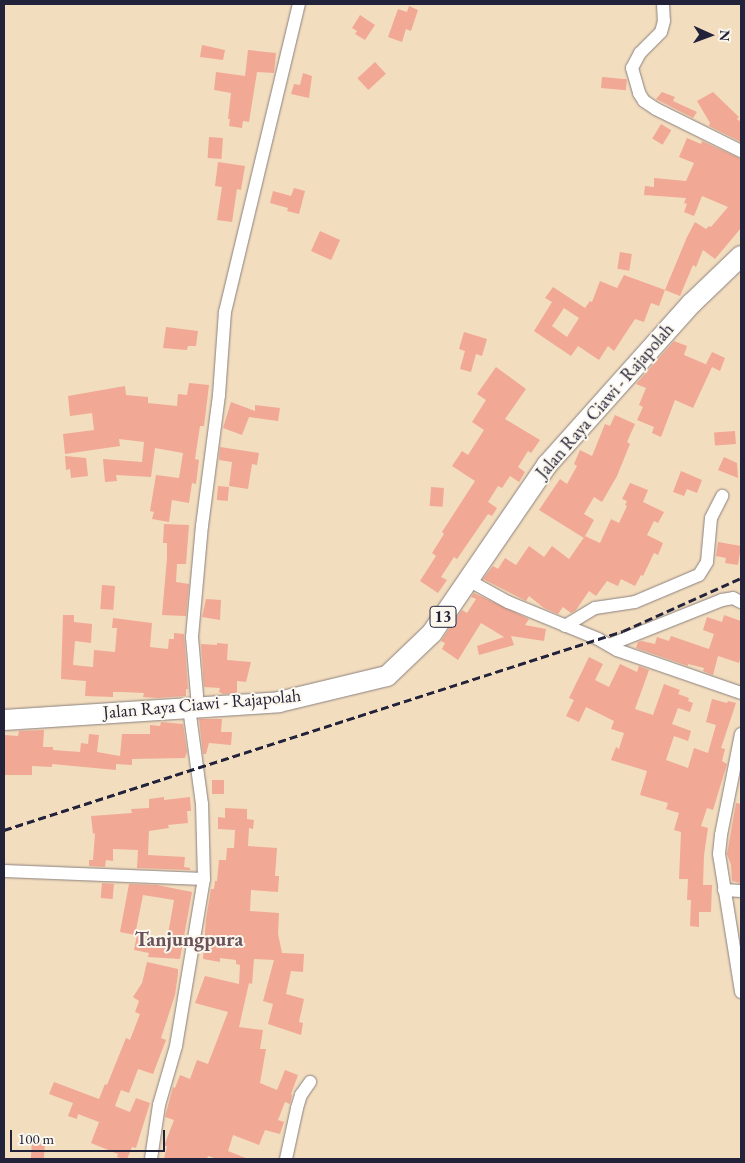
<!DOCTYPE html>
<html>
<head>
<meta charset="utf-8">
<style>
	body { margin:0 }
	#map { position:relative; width:745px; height:1163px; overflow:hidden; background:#f3ddbf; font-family:"EB Garamond",serif }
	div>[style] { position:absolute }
	.building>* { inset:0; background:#f1a895; transform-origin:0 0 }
	.roads { filter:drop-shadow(0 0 1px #8a807d) drop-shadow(0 0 1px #8a807d) }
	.minor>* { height:12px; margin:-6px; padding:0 6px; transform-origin:6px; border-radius:6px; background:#fff }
	.trunk>* { height:20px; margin:-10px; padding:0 10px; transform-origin:10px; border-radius:10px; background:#fff }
	.rail>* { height:3px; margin-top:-1.5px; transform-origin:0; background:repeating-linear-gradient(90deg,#22223b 0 8px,transparent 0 12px) }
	span { translate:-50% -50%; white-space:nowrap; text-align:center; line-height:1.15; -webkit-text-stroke:4px #fbf7ec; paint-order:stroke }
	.shield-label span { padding:1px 4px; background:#fbf7ec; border:1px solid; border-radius:4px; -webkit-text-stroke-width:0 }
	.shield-label { font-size:16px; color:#22223b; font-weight:700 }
	.street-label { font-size:18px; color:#22223b }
	.quarter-label { font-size:20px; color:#6a515a; font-weight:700 }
	.frame { position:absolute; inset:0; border:5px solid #22223b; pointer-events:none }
	.north { position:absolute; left:685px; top:10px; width:50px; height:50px; -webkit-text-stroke:4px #fbf7ec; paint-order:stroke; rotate:92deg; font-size:14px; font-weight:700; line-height:20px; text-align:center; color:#22223b }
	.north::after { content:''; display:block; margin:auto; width:18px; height:22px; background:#22223b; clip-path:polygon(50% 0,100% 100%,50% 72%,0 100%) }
	.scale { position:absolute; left:10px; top:1130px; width:155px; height:22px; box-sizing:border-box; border:2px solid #22223b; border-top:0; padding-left:6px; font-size:15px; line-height:18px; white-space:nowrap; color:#22223b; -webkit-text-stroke:4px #fbf7ec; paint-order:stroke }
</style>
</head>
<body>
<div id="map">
	<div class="building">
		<div style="clip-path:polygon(409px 6px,418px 10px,411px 31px,406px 29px,402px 42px,388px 37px,398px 9px,407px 12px)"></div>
		<div style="clip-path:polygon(360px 15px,375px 25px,365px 40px,355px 34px,357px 31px,352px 28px)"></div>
		<div style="clip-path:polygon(202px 45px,225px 50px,223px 60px,200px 57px)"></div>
		<div style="clip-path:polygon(248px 50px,276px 53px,274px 73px,257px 72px,249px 122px,243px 121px,242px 128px,229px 126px,230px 119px,228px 119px,231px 93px,214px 90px,216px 72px,245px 76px)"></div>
		<div style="left:375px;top:62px;width:16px;height:24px;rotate:47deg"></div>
		<div style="clip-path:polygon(303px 73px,312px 76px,309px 98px,291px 94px,294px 84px,300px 85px)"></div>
		<div style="left:602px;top:77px;width:25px;height:11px;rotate:5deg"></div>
		<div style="clip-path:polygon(662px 92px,675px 97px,673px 101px,697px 112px,693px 118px,656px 99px)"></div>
		<div style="clip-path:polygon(713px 92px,739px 117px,737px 119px,741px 122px,741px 142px,709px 126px,710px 123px,697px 101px)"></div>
		<div style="left:661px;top:124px;width:12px;height:17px;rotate:31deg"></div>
		<div style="left:209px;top:137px;width:14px;height:21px;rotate:4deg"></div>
		<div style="clip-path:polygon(evenodd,687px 138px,701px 144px,702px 141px,741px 159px,741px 228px,715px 259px,703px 250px,696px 267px,693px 265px,680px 296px,665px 290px,659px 306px,651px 303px,644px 322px,635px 319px,614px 351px,608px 346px,599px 360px,578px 346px,571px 356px,534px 331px,552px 302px,545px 298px,553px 287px,585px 308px,590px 301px,592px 302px,600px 281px,617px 288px,624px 275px,665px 290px,687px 237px,695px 222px,706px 229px,709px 226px,711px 227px,728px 207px,702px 196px,694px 216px,684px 212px,687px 204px,684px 203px,686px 198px,644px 195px,645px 186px,654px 187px,654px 178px,686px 181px,694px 163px,679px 157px,687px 138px,564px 308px,579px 318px,567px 337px,552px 326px,564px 308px)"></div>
		<div style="clip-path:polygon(218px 162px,245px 166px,241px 190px,237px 189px,232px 222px,217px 220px,222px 187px,215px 186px)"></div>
		<div style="clip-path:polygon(294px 188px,305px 191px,299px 214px,287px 211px,288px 208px,270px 203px,273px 191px,291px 196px)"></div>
		<div style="left:320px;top:231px;width:22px;height:22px;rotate:24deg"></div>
		<div style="left:620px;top:252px;width:12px;height:17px;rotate:9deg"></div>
		<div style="clip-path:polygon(166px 327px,198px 331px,196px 346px,188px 346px,187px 350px,163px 348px)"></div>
		<div style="clip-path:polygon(464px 332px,487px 339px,482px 356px,476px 354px,471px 372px,460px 369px,465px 351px,459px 349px)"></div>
		<div style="clip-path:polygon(674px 341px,687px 346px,684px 355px,710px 366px,706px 364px,712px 352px,725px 358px,720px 371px,712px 367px,693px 408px,675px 400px,661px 437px,652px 433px,654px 427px,637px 420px,643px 407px,639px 405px,646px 388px,636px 384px)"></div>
		<div style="clip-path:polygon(496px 367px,526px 389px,505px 419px,540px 440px,531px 453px,528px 451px,518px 467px,525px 472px,519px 482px,510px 476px,502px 488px,498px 486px,488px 502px,497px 508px,492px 516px,488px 514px,457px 559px,454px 557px,441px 577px,447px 580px,438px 593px,420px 581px,436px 556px,432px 553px,444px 534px,442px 532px,475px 481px,452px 466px,462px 451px,468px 455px,484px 430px,472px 422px,486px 400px,477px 394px)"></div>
		<div style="clip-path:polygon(189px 383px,209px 385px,204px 426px,200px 426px,195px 459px,199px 460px,196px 484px,192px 483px,189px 503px,172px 500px,169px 522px,152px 519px,154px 512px,150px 511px,156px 475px,179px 478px,183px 453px,155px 448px,151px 477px,116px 475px,117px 481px,105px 482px,103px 459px,142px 462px,144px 442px,119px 439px,120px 446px,65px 454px,63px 434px,94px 430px,92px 413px,70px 416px,68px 396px,125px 386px,126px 395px,148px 397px,148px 403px,177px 406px,178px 394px,187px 395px)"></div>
		<div style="clip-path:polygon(231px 402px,255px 411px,255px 405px,280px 408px,278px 421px,249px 417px,242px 435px,223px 428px)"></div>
		<div style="clip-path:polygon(615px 415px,635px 424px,627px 442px,630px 444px,617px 476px,602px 502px,594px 497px,584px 514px,594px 520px,584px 538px,539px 510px,560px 479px,567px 484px,577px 466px,574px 464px,580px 450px,592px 456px,605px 424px,610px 426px)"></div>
		<div style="left:735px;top:431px;width:13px;height:21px;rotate:86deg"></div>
		<div style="clip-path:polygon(220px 447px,259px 453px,257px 465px,252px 464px,248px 489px,229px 486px,232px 462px,219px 460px)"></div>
		<div style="clip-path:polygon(65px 456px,86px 458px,88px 476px,71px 478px,70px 469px,66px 470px)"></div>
		<div style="clip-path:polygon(724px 457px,737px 463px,738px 478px,718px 470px)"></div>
		<div style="clip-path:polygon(681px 471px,702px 480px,697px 493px,687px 489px,684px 496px,673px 492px)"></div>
		<div style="clip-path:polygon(630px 483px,648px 490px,643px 502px,664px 512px,658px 523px,654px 521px,647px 535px,663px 543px,658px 555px,654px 553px,643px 576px,641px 575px,635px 586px,621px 579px,618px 586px,607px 581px,596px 596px,589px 591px,576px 610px,571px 613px,563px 607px,558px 614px,544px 608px,529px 596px,526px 601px,483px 579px,493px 566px,498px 569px,505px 558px,516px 565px,529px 546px,544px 557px,552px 546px,569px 559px,585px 536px,600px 543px,611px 519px,619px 523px,627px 506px,625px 505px,627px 501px,622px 499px)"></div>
		<div style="left:218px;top:486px;width:11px;height:14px;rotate:5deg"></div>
		<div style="left:431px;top:487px;width:13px;height:19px;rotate:4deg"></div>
		<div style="clip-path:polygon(164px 524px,189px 525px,186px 564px,177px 564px,176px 582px,189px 584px,186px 616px,162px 615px,167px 558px,167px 543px,163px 543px)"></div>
		<div style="clip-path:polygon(718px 542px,741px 546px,738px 565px,725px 563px,726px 558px,716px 556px)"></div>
		<div style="left:102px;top:585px;width:13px;height:24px;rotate:4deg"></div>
		<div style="clip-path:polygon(474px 593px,529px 619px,525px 625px,546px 629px,544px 641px,511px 636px,514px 645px,479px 655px,477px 646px,504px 637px,481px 623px,458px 660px,442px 649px,445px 643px,441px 641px,462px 610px,467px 613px,476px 599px,471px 597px)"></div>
		<div style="clip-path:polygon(206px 599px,221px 600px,220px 620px,202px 617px)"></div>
		<div style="clip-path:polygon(63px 615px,74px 615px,74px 622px,92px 624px,91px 643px,75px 641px,73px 665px,93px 667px,94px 650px,115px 652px,117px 628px,112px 628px,113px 618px,152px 623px,150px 647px,168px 649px,169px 639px,174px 639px,174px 633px,184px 634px,188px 689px,186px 689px,186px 696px,157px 698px,143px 697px,144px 693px,122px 692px,113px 692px,113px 697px,85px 696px,86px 681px,61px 679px)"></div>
		<div style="clip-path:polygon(724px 615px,741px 621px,741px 656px,739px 663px,718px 656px,713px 675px,703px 671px,704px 668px,688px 664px,688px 666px,636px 648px,638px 642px,642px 641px,655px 644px,657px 637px,669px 641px,671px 636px,709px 649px,714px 634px,703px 630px,707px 617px,722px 622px)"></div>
		<div style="clip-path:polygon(217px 643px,228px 644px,227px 660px,251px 662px,246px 682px,237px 681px,237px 693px,223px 694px,219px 692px,220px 688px,204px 687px,201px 644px,217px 645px)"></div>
		<div style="clip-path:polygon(589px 657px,603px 664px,595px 680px,609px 687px,620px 664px,637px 672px,639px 666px,649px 670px,635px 709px,653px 715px,664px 684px,680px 690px,678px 694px,689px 698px,688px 701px,693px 703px,690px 712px,678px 708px,672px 724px,691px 731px,688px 741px,674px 736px,666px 760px,688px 768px,694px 748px,708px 753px,716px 725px,706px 722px,712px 699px,727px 703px,728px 701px,736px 703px,721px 748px,725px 749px,722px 761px,727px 764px,713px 810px,707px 808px,701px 826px,708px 828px,704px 855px,703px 885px,712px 885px,711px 912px,699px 912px,699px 927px,690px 926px,691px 900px,687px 900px,688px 879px,679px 879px,681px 832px,674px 830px,679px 813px,666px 809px,668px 803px,640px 795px,647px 771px,611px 760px,616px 747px,619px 749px,624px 733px,611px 729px,614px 721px,586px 707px,579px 722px,566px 716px,574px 700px,569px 698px)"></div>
		<div style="clip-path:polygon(199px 719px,222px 719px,221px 732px,232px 732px,231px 745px,209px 743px,206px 754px,203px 754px)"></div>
		<div style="clip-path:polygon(161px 722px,183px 724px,187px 752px,185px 758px,132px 759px,132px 765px,116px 764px,116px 770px,52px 764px,52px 767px,32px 766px,32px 775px,4px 775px,5px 735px,18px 736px,19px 731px,44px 730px,43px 747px,53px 747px,53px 750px,80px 752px,81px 743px,88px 744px,89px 734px,99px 735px,97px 752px,120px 756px,122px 734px,150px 734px,150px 725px,160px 726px)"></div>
		<div style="left:212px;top:780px;width:12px;height:14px"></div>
		<div style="clip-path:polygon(164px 797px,164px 800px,190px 797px,191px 811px,187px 811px,188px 823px,168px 825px,169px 828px,149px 831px,148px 855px,185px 857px,184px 867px,190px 868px,190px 870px,137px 868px,138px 850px,113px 849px,113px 861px,106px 860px,105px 867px,89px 866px,89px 860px,93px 860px,95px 833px,93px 834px,91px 816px,132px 813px,131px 809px,149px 808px,149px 799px)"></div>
		<div style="clip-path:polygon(736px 803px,741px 804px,741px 883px,732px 881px,731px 865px,727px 854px)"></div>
		<div style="clip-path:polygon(225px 808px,247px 809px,247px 819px,254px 820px,253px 829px,249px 828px,248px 846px,277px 848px,275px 876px,279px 876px,278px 892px,251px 890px,250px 911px,279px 913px,278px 934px,282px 953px,304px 954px,303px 972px,291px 971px,286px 994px,304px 999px,299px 1022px,303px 1023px,301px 1035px,268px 1024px,273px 1004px,263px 1001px,274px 960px,254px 959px,252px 984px,249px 983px,239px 1027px,263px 1030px,260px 1049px,266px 1049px,260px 1083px,277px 1090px,285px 1070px,298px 1075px,291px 1094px,292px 1095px,290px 1104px,285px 1102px,278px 1120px,284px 1122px,280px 1134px,265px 1130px,259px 1145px,233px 1135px,228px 1151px,248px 1159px,217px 1159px,208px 1156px,207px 1159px,164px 1159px,167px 1146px,164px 1146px,174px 1120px,165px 1117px,173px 1087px,175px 1088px,180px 1075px,190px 1079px,197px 1060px,208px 1064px,228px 1012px,195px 1003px,205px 976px,239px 984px,240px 965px,236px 964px,236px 960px,220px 958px,220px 962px,203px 959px,206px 919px,211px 889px,214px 889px,215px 881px,217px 881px,219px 860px,226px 860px,227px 848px,234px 848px,235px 830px,218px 829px,218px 817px,225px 818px)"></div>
		<div style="left:102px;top:883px;width:12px;height:15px;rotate:5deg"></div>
		<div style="clip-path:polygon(129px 884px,157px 885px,192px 892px,180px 959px,148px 957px,149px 953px,134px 950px,137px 935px,167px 940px,174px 900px,143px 895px,135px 935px,120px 932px)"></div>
		<div style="clip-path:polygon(147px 962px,178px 969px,178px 974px,175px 995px,161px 1038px,166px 1040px,153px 1074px,138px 1069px,129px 1093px,121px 1090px,115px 1106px,130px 1112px,136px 1098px,150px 1103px,136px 1148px,132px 1147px,127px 1159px,124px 1159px,117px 1157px,118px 1154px,91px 1143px,99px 1122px,78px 1114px,77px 1119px,68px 1116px,73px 1103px,49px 1094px,54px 1082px,99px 1099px,105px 1084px,107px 1085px,126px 1038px,130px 1040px,140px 1014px,135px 1012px,139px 1001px,133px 997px,142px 983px)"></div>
		<div style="left:32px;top:1142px;width:13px;height:16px;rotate:4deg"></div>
	</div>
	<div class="roads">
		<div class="minor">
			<div style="left:663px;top:4px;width:17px;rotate:87deg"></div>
			<div style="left:664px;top:21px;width:11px;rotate:105deg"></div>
			<div style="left:661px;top:32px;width:30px;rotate:135deg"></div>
			<div style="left:640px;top:53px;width:17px;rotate:118deg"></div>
			<div style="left:632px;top:68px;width:26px;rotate:74deg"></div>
			<div style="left:639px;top:93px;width:9px;rotate:58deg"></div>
			<div style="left:644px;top:101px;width:14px;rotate:34deg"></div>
			<div style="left:656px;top:109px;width:95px;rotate:26.3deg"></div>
			<div style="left:468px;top:580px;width:46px;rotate:28.8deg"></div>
			<div style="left:508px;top:602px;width:97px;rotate:22.3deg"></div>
			<div style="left:598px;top:639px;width:22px;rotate:30deg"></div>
			<div style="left:617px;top:650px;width:131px;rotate:19.1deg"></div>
			<div style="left:565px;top:626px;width:35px;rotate:-31deg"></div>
			<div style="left:595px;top:608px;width:40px;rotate:-8.5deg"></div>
			<div style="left:635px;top:602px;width:69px;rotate:-22.9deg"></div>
			<div style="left:699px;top:575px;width:15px;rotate:-58deg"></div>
			<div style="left:707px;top:562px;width:44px;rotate:-84.8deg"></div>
			<div style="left:711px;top:518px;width:25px;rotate:-63deg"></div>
			<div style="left:609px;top:645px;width:122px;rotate:-21.7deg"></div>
			<div style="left:722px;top:600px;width:11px;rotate:-10deg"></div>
			<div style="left:733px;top:598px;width:9px;rotate:27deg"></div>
			<div style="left:198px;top:707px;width:70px;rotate:-94.9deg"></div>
			<div style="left:192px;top:637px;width:111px;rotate:-84.9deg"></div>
			<div style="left:202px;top:526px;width:132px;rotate:-82.6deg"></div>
			<div style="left:219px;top:395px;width:83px;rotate:-85.9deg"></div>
			<div style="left:225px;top:312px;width:317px;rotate:-76.5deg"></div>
			<div style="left:741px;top:734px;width:103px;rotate:101.2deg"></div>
			<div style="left:721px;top:835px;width:19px;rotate:96deg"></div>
			<div style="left:719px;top:854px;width:140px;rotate:80.9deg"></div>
			<div style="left:4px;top:871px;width:200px;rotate:2.3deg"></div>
			<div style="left:724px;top:890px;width:17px;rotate:3deg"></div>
			<div style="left:151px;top:1159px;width:55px;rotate:-81.6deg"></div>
			<div style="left:159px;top:1105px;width:61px;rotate:-73.9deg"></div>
			<div style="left:176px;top:1046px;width:169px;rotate:-80.5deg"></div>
			<div style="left:204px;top:879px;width:75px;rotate:-91.5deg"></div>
			<div style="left:202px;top:804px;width:97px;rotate:-97.7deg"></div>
			<div style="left:286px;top:1159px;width:52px;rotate:-77.8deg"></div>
			<div style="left:297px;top:1108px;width:14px;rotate:-73deg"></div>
			<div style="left:301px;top:1095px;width:16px;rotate:-55deg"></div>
		</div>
		<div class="trunk">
			<div style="left:4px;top:720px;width:276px;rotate:-3.7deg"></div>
			<div style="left:279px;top:702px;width:111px;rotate:-13.5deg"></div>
			<div style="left:387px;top:676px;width:62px;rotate:-43.7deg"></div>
			<div style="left:432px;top:633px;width:204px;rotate:-55.6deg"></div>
			<div style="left:547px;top:465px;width:217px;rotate:-48.2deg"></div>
			<div style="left:692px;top:303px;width:68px;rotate:-43.8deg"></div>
		</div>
	</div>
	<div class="rail">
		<div style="left:4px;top:830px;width:650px;rotate:-17.82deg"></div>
		<div style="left:623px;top:631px;width:129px;rotate:-24.2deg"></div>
	</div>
	<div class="shield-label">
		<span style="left:443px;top:617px">13</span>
	</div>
	<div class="street-label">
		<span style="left:605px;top:401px;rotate:-49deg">Jalan Raya Ciawi - Rajapolah</span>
		<span style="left:202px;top:704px;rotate:-5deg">Jalan Raya Ciawi - Rajapolah</span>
	</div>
	<div class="quarter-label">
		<span style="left:189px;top:939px">Tanjungpura</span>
	</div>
	<div class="frame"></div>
	<div class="north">N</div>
	<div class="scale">100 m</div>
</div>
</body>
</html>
